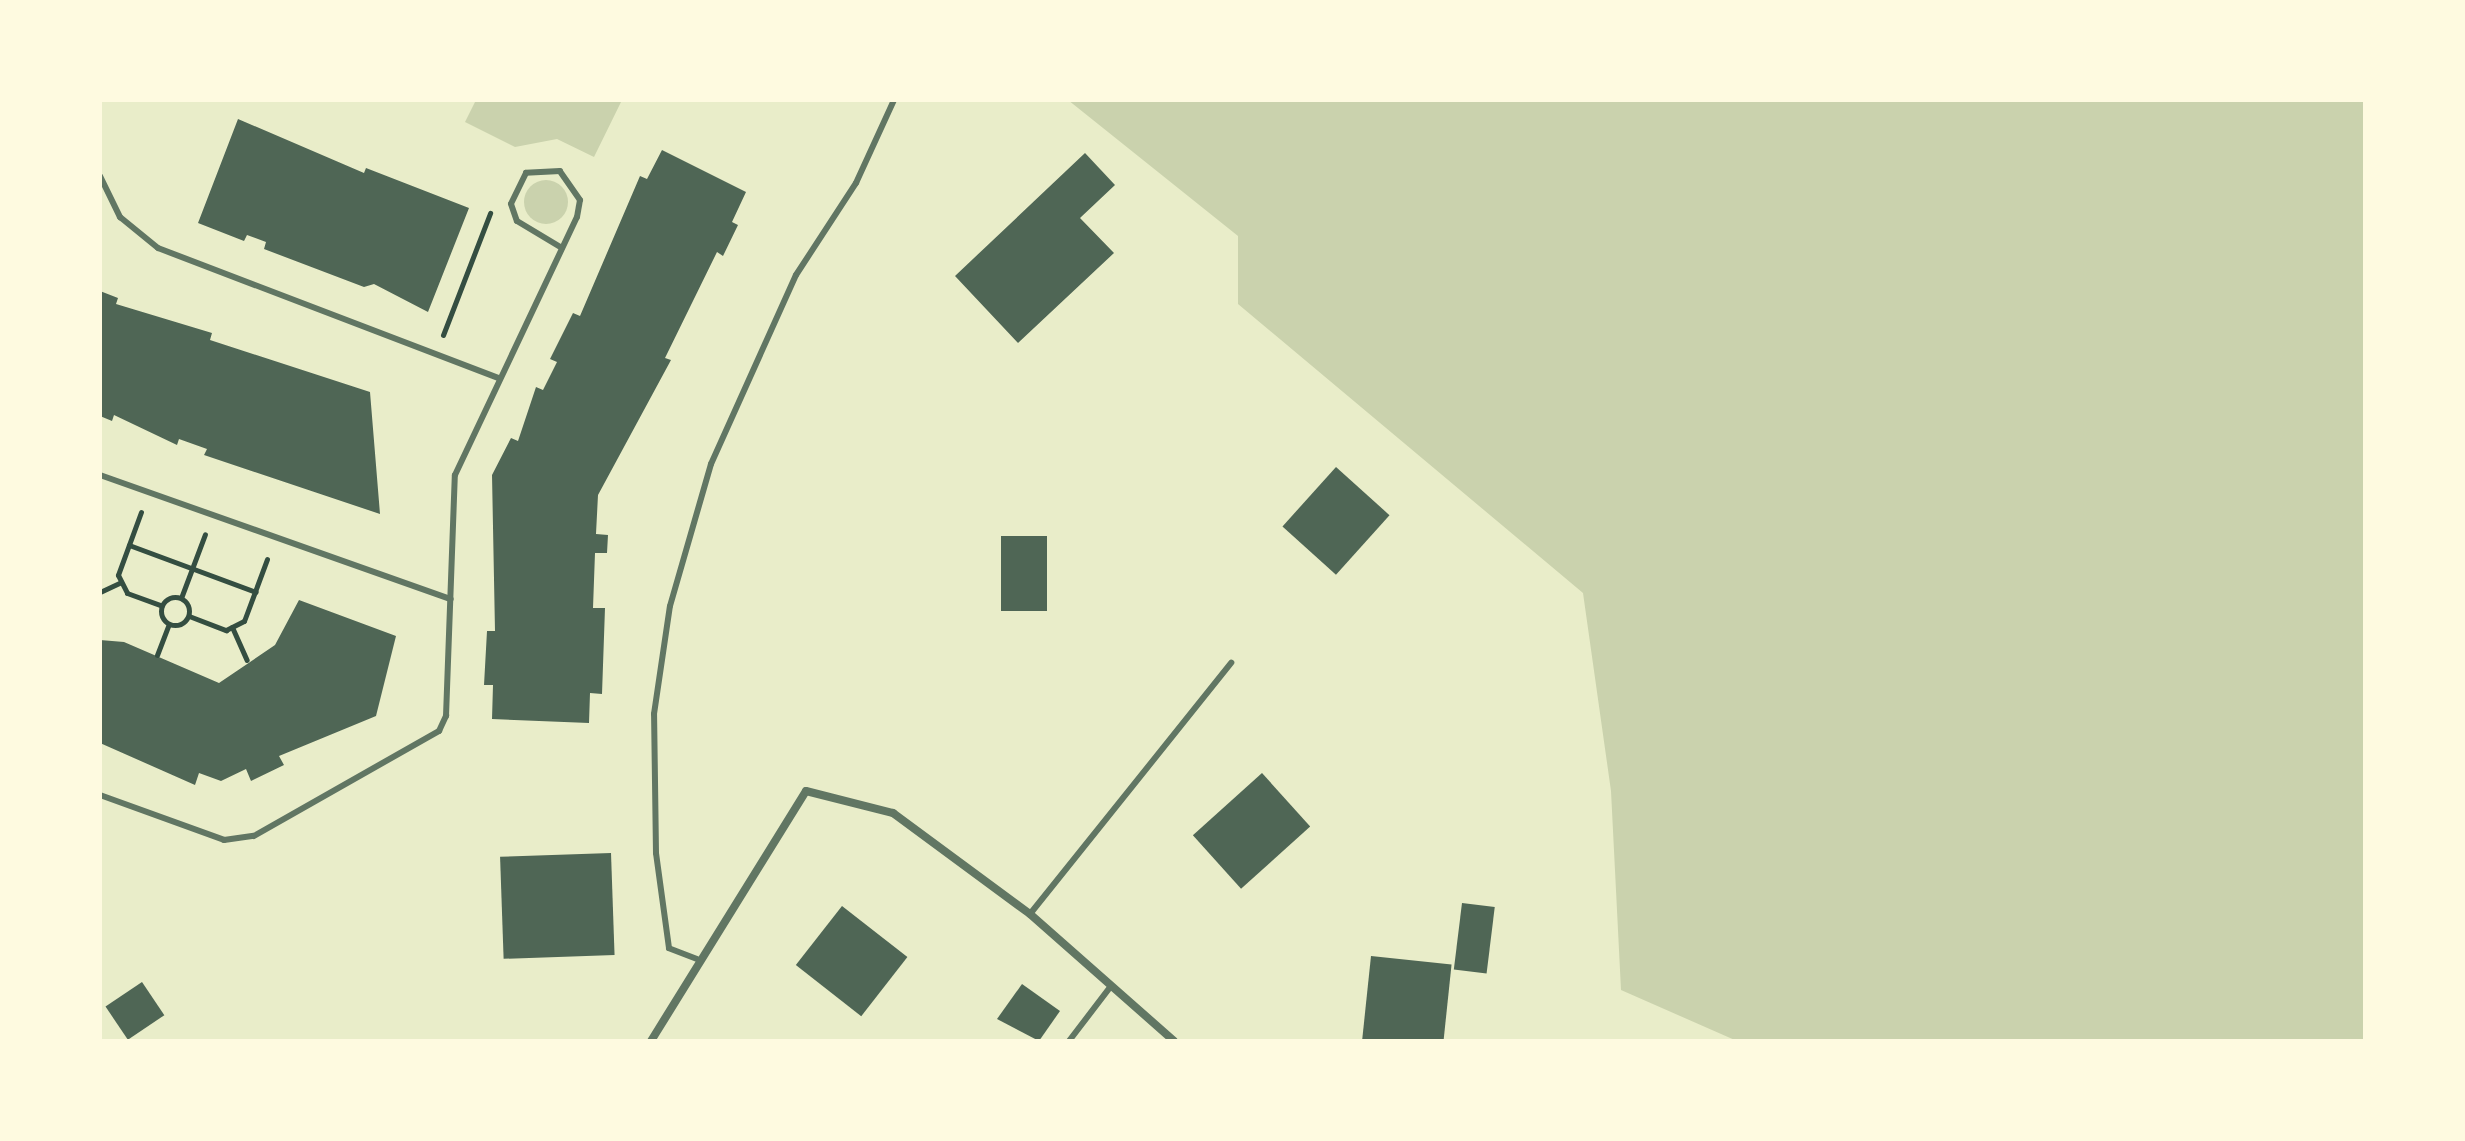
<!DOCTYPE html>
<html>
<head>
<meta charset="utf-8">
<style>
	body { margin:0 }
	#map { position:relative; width:2465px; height:1141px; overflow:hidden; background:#e9edc9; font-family:Manrope,sans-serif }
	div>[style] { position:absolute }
	.green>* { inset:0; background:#cad2ad }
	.round { border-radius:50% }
	.building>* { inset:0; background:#4f6655; transform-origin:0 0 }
	.path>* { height:5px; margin:-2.5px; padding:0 2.5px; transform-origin:2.5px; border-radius:2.5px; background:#344e41 }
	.path>.ring { margin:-2.5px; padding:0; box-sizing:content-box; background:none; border:5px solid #344e41; border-radius:50% }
	.service>* { height:6px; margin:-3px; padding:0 3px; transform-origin:3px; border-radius:3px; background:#617663 }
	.minor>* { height:8px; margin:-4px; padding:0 4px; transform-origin:4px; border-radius:4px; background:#617663 }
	span { translate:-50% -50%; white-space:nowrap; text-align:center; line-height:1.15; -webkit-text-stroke:6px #fefae0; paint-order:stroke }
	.frame { position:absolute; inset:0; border:102px solid #fefae0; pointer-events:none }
</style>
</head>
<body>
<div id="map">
	<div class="green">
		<div style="clip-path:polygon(476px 100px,622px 100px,594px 157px,557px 139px,515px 147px,465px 122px)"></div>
		<div style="clip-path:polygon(1068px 100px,2365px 100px,2365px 1041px,1737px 1041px,1621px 990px,1611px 791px,1583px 593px,1238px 304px,1238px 236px)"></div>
		<div class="round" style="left:524px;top:180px;width:44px;height:44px"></div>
	</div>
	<div class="building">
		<div style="clip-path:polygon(238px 119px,364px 173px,366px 168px,469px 208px,428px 312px,374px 284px,364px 287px,264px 249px,266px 242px,247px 235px,244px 241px,198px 223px)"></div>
		<div style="clip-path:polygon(662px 150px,746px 192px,732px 222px,738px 225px,723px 256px,717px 252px,665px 358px,671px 360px,598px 495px,596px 534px,608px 535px,607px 553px,595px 553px,593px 608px,605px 608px,602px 694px,590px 693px,589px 723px,492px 719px,493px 685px,484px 685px,487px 631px,495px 631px,492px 475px,511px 438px,518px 441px,536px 387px,543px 390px,557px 362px,550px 359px,573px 313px,580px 316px,640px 176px,647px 179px)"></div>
		<div style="clip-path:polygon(1085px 153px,1115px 185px,1080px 218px,1114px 253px,1018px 343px,955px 276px)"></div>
		<div style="clip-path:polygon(100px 291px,118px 298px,116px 304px,212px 333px,210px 340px,370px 392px,380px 514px,204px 455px,207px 449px,179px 439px,177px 445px,114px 415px,112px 421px,100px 416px)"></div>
		<div style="left:1336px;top:467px;width:72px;height:80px;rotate:42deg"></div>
		<div style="left:1001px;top:536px;width:46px;height:75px"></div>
		<div style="clip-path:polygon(299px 600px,396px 636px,376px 716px,279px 756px,284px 765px,251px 781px,246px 769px,221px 781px,199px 773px,195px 785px,100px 743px,100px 640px,124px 642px,219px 683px,275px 645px)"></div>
		<div style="left:1262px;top:773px;width:72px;height:93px;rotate:48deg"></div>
		<div style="left:611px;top:853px;width:102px;height:111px;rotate:88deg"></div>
		<div style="left:1462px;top:903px;width:33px;height:67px;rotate:7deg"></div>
		<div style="left:842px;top:906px;width:83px;height:75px;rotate:38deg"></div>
		<div style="left:1371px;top:956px;width:81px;height:85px;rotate:6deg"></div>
		<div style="left:142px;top:982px;width:40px;height:44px;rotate:56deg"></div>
		<div style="clip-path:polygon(1022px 984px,1060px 1011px,1039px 1041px,997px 1019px)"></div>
	</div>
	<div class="path">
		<div style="left:443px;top:335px;width:131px;rotate:-68.9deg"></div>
		<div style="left:141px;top:512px;width:67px;rotate:110.1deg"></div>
		<div style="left:118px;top:575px;width:20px;rotate:63deg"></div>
		<div style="left:127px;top:593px;width:37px;rotate:20deg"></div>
		<div style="left:129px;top:545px;width:135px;rotate:20.3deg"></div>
		<div style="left:100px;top:592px;width:23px;rotate:-25deg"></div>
		<div class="ring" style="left:161px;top:597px;width:23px;height:23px"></div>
		<div style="left:181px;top:598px;width:68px;rotate:-69.4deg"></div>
		<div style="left:189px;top:616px;width:40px;rotate:21deg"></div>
		<div style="left:226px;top:630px;width:20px;rotate:-27deg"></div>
		<div style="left:244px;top:621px;width:66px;rotate:-69.6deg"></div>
		<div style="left:232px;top:627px;width:36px;rotate:66deg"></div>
		<div style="left:157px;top:655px;width:33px;rotate:-69deg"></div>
	</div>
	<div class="service">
		<div style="left:100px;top:176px;width:46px;rotate:64deg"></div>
		<div style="left:120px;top:217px;width:49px;rotate:39.2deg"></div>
		<div style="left:158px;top:248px;width:364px;rotate:20.9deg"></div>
		<div style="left:100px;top:475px;width:372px;rotate:19.5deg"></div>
		<div style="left:100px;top:795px;width:132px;rotate:19.9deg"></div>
		<div style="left:224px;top:840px;width:30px;rotate:-8deg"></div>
		<div style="left:254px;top:836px;width:213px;rotate:-29.6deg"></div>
		<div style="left:439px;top:731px;width:17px;rotate:-65deg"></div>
		<div style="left:446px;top:716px;width:241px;rotate:-87.9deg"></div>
		<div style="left:455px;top:475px;width:285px;rotate:-64.7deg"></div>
		<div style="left:577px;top:217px;width:17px;rotate:-80deg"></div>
		<div style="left:580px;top:200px;width:35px;rotate:-125deg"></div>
		<div style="left:560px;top:171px;width:34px;rotate:177deg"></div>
		<div style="left:526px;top:173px;width:34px;rotate:116deg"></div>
		<div style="left:511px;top:204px;width:18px;rotate:71deg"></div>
		<div style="left:517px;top:221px;width:52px;rotate:31deg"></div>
		<div style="left:1030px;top:914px;width:322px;rotate:-51.3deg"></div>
		<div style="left:697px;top:959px;width:30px;rotate:-159deg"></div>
		<div style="left:669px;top:948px;width:96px;rotate:-97.8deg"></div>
		<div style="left:656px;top:853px;width:139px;rotate:-90.8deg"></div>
		<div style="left:654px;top:714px;width:109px;rotate:-81.6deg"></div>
		<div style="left:670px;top:606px;width:148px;rotate:-73.9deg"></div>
		<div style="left:711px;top:464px;width:207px;rotate:-65.8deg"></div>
		<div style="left:796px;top:275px;width:110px;rotate:-56.9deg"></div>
		<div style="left:856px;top:183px;width:91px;rotate:-65.4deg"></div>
		<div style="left:1069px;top:1041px;width:69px;rotate:-52.6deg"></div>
	</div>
	<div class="minor">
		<div style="left:651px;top:1041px;width:294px;rotate:-58.2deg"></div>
		<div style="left:806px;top:791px;width:90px;rotate:14.2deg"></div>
		<div style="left:893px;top:813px;width:170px;rotate:36.4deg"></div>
		<div style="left:1030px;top:914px;width:192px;rotate:41.4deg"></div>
	</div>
	<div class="frame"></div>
</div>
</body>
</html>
